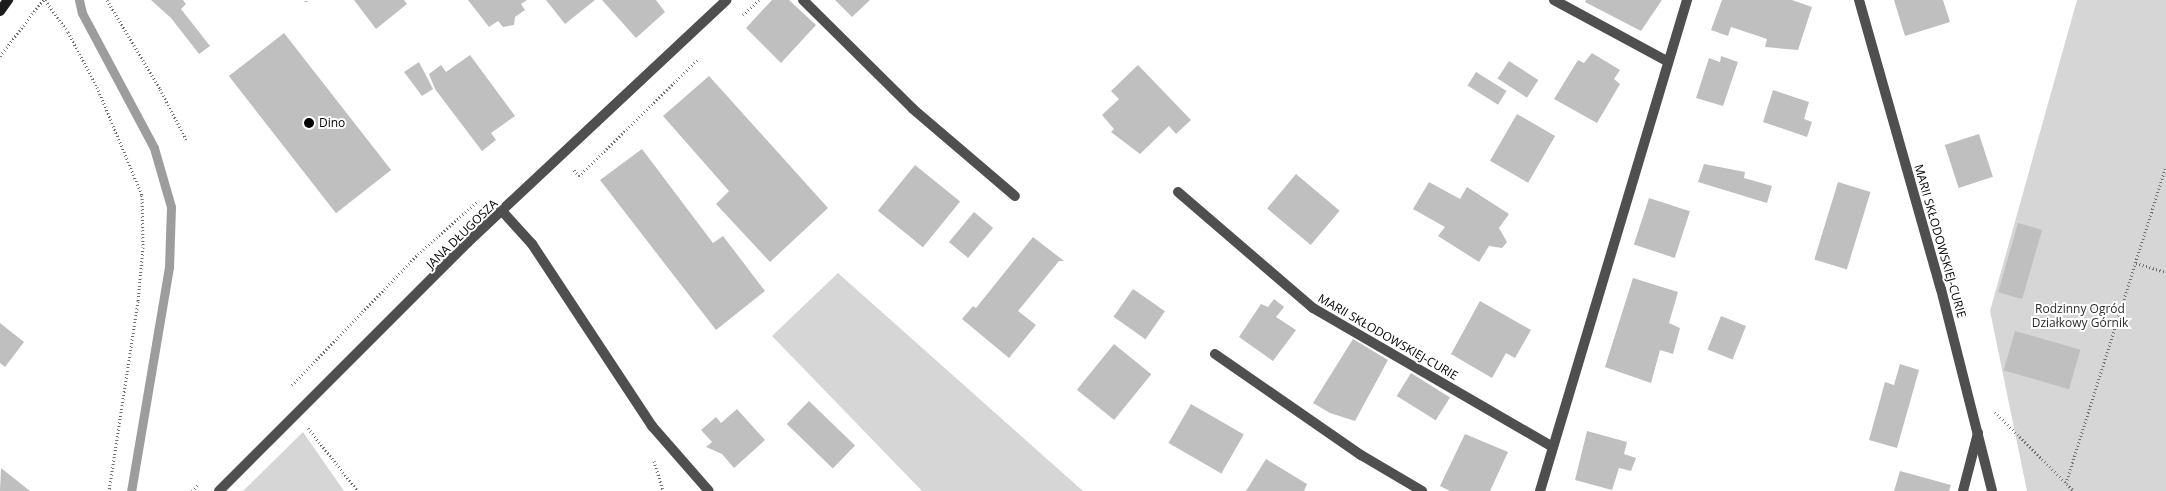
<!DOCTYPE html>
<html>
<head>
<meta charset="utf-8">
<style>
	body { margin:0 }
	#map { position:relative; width:2166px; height:491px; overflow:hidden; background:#fff; font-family:"Open Sans",sans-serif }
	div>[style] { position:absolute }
	.green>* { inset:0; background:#d6d6d6 }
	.stream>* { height:9px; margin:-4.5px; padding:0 4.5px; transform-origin:4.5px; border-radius:4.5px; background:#9d9d9d }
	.building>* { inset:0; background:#bfbfbf; transform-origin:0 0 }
	.path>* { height:3px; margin-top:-1.5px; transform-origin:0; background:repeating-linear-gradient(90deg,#717171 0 1px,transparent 0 3.5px) }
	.lane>* { height:10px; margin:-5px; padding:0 5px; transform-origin:5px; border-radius:5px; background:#4f4f4f }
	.street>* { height:10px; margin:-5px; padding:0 5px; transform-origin:5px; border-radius:5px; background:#4f4f4f }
	.secondary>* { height:10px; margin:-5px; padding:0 5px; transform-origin:5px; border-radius:5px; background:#1c1c1c }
	.dots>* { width:14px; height:14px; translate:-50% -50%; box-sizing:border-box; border:2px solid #fff; border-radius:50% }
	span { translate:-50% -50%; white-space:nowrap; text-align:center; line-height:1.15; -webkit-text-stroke:4px #fff; paint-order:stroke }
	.poi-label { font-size:12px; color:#000 }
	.left { translate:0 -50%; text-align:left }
	.street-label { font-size:12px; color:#000 }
	.park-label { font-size:12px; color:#2d2d2d }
</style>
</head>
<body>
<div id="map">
	<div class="green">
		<div style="clip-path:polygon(2077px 0,2166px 0,2166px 491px,2027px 491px,1990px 311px)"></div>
		<div style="clip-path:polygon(838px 273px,1083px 491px,922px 491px,772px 336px)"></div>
		<div style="clip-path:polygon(303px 432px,344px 491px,243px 491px)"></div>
	</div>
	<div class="stream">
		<div style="left:79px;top:0;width:13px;rotate:77deg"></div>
		<div style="left:82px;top:13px;width:153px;rotate:61.9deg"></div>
		<div style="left:154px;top:148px;width:61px;rotate:73.9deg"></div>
		<div style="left:171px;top:207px;width:60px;rotate:91.9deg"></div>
		<div style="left:169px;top:267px;width:227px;rotate:99.6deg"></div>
	</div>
	<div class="building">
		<div style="clip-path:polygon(151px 0,183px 0,186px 4px,181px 9px,210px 46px,199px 54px,171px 18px)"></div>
		<div style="clip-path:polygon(354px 0,404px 0,407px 4px,376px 29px)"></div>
		<div style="clip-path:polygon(468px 0,527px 0,521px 4px,525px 10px,515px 17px,514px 25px,503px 27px,498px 21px,489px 27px)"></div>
		<div style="clip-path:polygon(546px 0,595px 0,565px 24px)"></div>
		<div style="clip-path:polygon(602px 0,656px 0,665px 12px,636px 38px)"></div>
		<div style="clip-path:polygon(772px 0,789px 0,816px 25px,781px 63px,746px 28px)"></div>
		<div style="clip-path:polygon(835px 0,870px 0,852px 17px)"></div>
		<div style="clip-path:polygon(1586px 0,1662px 0,1641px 31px,1585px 2px)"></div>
		<div style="clip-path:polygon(1722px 0,1792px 0,1812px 7px,1798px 50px,1765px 47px,1767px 39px,1731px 27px,1728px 36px,1711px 30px)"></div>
		<div style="clip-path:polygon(1894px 0,1943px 0,1950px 22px,1905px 36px)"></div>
		<div style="left:284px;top:33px;width:174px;height:70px;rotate:52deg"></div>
		<div style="clip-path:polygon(1592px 53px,1620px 70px,1614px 79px,1620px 84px,1597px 123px,1554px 99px,1578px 60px,1584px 63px)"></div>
		<div style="clip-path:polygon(470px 55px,515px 116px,491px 133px,496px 140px,482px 151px,435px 89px,429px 74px,441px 65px,446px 72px)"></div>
		<div style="clip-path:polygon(1721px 56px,1738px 62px,1723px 106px,1696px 98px,1709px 58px,1720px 62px)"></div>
		<div style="left:1509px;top:61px;width:35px;height:21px;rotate:33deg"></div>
		<div style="clip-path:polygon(419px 62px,433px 89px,422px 96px,404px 72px)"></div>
		<div style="clip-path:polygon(1138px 65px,1191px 120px,1176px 134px,1169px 126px,1140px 154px,1111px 132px,1114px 129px,1102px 115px,1119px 99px,1111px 91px)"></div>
		<div style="left:1476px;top:72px;width:36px;height:16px;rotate:32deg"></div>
		<div style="clip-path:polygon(709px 76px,828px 208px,770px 262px,716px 204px,729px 191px,663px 116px)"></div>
		<div style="clip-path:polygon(1773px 90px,1809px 102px,1804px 119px,1812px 122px,1807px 137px,1763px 122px)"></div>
		<div style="left:1517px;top:114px;width:44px;height:54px;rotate:30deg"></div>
		<div style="left:1979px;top:134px;width:45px;height:36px;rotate:72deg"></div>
		<div style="clip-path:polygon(642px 149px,713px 243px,723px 236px,765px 291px,716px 330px,600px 180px)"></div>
		<div style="clip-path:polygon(1704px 164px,1745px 172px,1744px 178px,1772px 186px,1767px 203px,1698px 182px)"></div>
		<div style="left:915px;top:165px;width:58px;height:59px;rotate:39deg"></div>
		<div style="left:1296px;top:174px;width:57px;height:45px;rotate:40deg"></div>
		<div style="clip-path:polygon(1429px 182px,1460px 199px,1467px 187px,1509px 214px,1499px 228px,1507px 242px,1502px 248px,1489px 246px,1479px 262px,1438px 236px,1445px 227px,1413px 209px)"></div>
		<div style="left:1838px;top:182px;width:34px;height:81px;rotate:17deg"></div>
		<div style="left:1649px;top:198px;width:43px;height:49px;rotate:18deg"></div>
		<div style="left:974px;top:212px;width:25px;height:39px;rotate:40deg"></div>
		<div style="left:2018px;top:223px;width:25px;height:72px;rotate:16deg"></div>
		<div style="clip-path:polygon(1033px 237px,1064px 261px,1059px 261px,1018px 311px,1036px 325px,1009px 358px,962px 319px,973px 306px,976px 308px)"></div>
		<div style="clip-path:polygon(1633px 278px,1678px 292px,1669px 323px,1680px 328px,1673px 354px,1660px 350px,1651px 383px,1605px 367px)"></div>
		<div style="left:1133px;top:289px;width:39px;height:34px;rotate:35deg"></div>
		<div style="clip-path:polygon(1274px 299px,1284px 307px,1276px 317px,1296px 330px,1273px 361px,1239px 337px,1261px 304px,1268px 307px)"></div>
		<div style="clip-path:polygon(1480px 301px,1531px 330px,1515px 358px,1506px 353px,1492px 378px,1451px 354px)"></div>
		<div style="left:1721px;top:316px;width:27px;height:36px;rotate:22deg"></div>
		<div style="clip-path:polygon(0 323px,24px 342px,5px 367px,0 363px)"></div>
		<div style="left:2015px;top:331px;width:68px;height:41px;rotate:16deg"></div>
		<div style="clip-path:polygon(1353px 339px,1388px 360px,1355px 421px,1330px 413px,1313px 403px)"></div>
		<div style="left:1114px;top:344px;width:48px;height:59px;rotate:39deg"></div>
		<div style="clip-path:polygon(1900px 364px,1919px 370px,1897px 448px,1869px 440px,1885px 382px,1894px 385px)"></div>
		<div style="left:1411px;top:373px;width:46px;height:27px;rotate:32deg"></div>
		<div style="left:809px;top:401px;width:64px;height:32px;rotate:44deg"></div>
		<div style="left:1191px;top:404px;width:61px;height:45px;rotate:30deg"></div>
		<div style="clip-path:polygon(737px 409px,765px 440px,734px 468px,722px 454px,706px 447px,712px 442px,701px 430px,716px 417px,721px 423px)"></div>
		<div style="clip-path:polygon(1587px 431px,1627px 442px,1624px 454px,1636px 458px,1631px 471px,1619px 468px,1612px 490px,1575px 480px)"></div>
		<div style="clip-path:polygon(1465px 434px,1508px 452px,1490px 491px,1450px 491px,1440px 486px)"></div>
		<div style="clip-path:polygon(1266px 459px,1307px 484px,1304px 491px,1246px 491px)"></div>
		<div style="clip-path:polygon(1px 468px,30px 491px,0 491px)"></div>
		<div style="clip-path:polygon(1900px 471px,1951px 485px,1949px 491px,1894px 491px)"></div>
	</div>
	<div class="path">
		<div style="left:45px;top:0;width:39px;rotate:54deg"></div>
		<div style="left:68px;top:32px;width:62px;rotate:62.2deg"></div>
		<div style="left:97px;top:87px;width:117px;rotate:67.4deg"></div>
		<div style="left:142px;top:195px;width:52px;rotate:88.9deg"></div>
		<div style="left:143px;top:247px;width:54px;rotate:95.3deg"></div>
		<div style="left:138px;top:301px;width:192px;rotate:98.7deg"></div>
		<div style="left:107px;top:0;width:104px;rotate:59.2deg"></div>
		<div style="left:160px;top:89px;width:59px;rotate:62.6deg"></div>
		<div style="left:306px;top:1px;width:1px;rotate:-90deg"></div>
		<div style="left:743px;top:15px;width:22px;rotate:-43deg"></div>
		<div style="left:0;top:56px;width:71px;rotate:-52.5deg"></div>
		<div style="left:574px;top:170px;width:8px;rotate:50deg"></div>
		<div style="left:579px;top:176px;width:168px;rotate:-44.5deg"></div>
		<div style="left:2136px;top:263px;width:31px;rotate:17deg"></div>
		<div style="left:292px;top:385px;width:182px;rotate:-46.1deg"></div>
		<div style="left:418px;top:254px;width:81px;rotate:-41.5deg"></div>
		<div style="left:1995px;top:412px;width:112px;rotate:45deg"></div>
		<div style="left:308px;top:428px;width:80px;rotate:51.6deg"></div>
		<div style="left:654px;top:461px;width:31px;rotate:73deg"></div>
		<div style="left:2066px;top:483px;width:332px;rotate:-72.5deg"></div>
		<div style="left:192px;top:491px;width:10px;rotate:-45deg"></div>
	</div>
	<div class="lane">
		<div style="left:803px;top:0;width:155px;rotate:44.7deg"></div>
		<div style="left:913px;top:109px;width:134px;rotate:40.5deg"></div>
		<div style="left:1554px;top:0;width:128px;rotate:28.4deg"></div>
		<div style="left:1178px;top:192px;width:178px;rotate:40.7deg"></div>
		<div style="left:1313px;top:308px;width:277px;rotate:30.1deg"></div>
		<div style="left:502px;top:211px;width:45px;rotate:47.7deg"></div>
		<div style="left:532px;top:244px;width:218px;rotate:56.6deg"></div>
		<div style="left:652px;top:426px;width:86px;rotate:48.8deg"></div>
		<div style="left:1215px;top:354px;width:178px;rotate:34.7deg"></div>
		<div style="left:1361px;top:455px;width:71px;rotate:30.5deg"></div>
		<div style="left:1963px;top:491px;width:60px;rotate:-75.5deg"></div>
	</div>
	<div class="street">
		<div style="left:1859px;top:0;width:300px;rotate:74.2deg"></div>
		<div style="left:1941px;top:289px;width:208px;rotate:75.8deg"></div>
		<div style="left:219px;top:491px;width:352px;rotate:-45deg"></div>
		<div style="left:468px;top:242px;width:354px;rotate:-43.1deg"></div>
		<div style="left:1540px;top:491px;width:513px;rotate:-73.33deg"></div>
	</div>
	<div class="secondary">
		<div style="left:0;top:11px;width:14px;rotate:-54deg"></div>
	</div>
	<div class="dots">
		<div style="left:309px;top:123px;background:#000"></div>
	</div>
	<div class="poi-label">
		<span class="left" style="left:319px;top:123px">Dino</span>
	</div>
	<div class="street-label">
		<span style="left:462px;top:234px;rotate:-44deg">JANA DŁUGOSZA</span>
		<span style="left:1940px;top:241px;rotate:74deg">MARII SKŁODOWSKIEJ-CURIE</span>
		<span style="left:1388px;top:337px;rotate:30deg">MARII SKŁODOWSKIEJ-CURIE</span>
	</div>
	<div class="park-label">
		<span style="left:2080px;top:316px">Rodzinny Ogród<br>Działkowy Górnik</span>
	</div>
</div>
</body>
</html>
